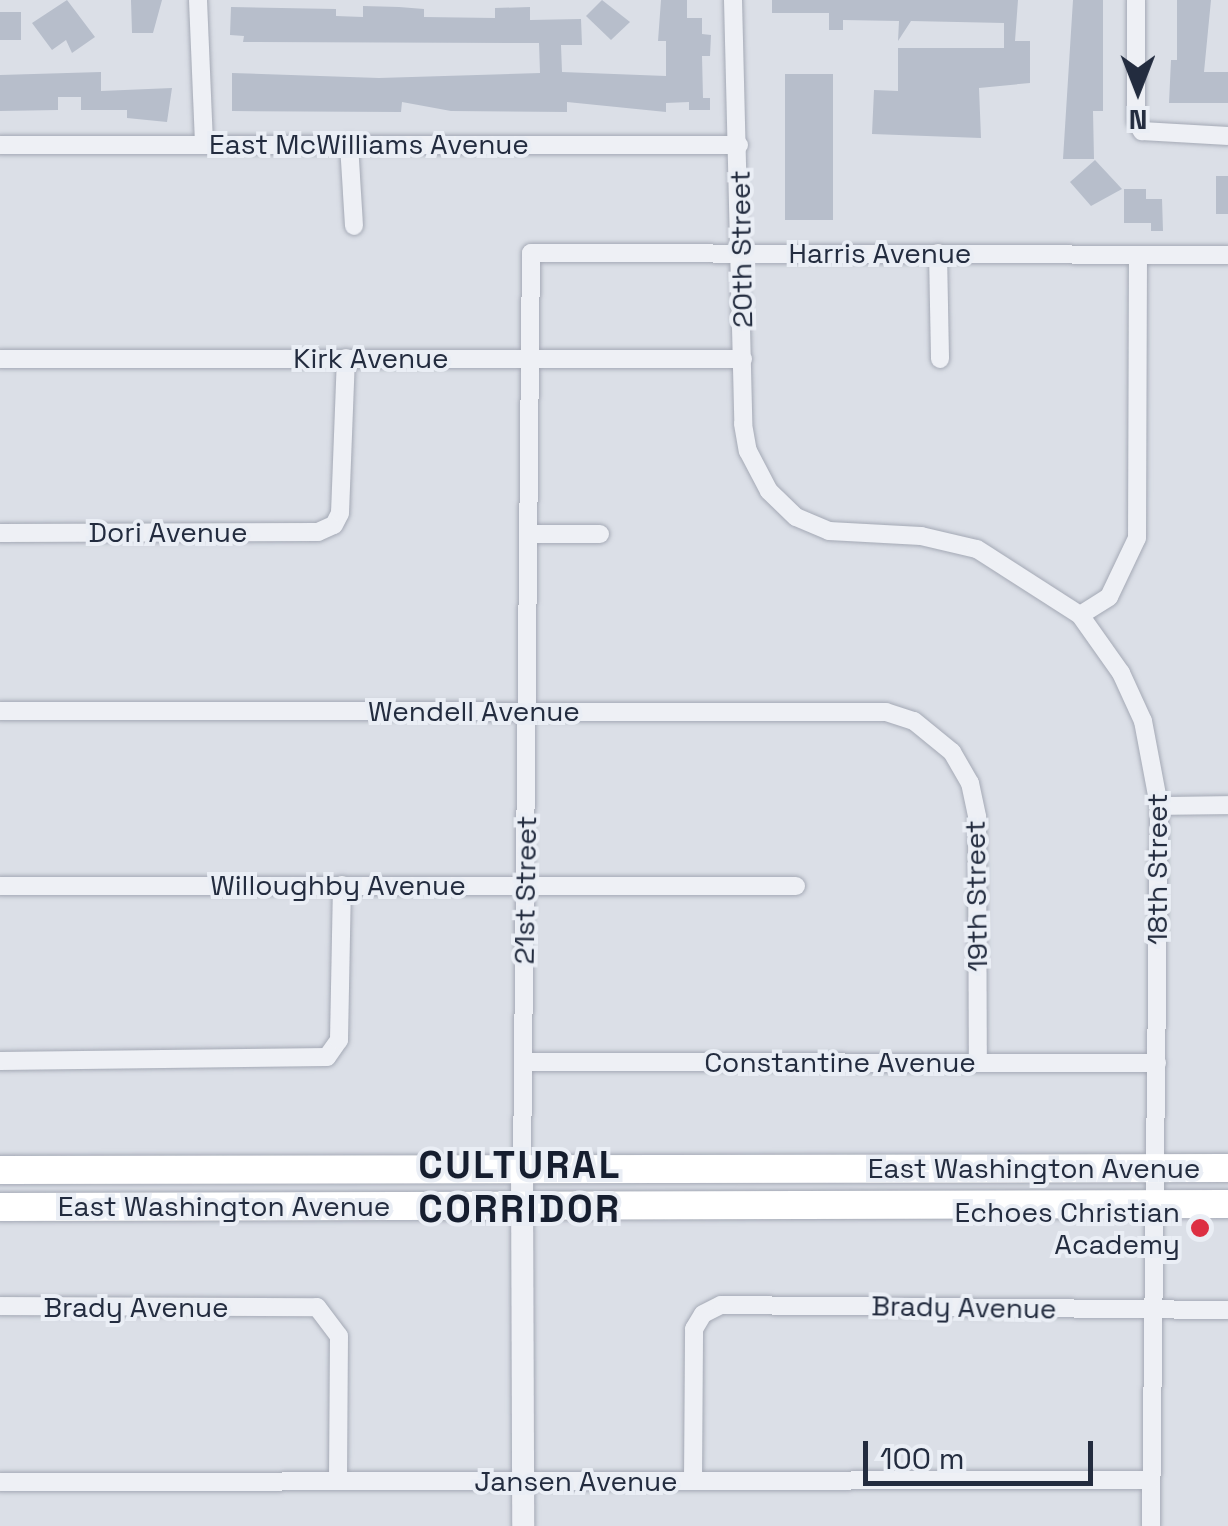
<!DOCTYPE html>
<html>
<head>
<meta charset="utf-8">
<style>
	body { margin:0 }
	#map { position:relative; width:1228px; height:1526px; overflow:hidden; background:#dbdfe7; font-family:"Space Grotesk",sans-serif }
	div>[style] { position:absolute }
	.building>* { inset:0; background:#b7becb; transform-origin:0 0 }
	.roads { filter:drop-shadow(0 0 2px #a4a9b5) drop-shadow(0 0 2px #a4a9b5) }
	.minor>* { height:18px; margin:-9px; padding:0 9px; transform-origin:9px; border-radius:9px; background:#eef0f5 }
	.tertiary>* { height:22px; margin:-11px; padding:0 11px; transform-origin:11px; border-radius:11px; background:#eef0f5 }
	.secondary>* { height:28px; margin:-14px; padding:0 14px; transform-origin:14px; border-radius:14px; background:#fff }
	.dots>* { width:28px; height:28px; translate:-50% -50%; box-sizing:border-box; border:5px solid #eaeef5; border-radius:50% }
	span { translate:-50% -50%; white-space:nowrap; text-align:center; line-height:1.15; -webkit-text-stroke:8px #eaeef5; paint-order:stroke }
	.street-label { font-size:28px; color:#232c3f }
	.poi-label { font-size:28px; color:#232c3f }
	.right { translate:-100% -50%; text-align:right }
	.district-label { font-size:38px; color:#161e2f; font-weight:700; letter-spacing:2.5px }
	.north { position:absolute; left:1088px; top:40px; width:100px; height:100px; -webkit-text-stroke:8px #eaeef5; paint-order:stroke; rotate:180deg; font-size:28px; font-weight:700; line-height:40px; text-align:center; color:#232c3f }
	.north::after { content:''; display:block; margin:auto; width:35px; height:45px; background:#232c3f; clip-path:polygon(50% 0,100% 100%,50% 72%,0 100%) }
	.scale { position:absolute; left:863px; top:1441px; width:230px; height:45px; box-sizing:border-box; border:5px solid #232c3f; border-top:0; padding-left:12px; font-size:30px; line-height:35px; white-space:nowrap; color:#232c3f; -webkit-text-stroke:8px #eaeef5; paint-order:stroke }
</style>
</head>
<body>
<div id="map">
	<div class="building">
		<div style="clip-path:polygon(67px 0,95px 37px,72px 53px,66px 40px,52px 50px,32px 23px)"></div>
		<div style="clip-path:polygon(131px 0,162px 0,153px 33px,132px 33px)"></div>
		<div style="clip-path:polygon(602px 0,630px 22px,611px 40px,586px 16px)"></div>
		<div style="clip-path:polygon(661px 0,687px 0,687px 18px,702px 18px,702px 34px,711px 35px,710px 56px,702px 56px,703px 98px,710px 98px,710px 110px,689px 110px,689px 102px,666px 103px,666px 112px,567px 102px,567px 112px,451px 111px,402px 102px,401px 112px,232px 111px,232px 73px,379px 78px,540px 73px,539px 43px,243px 42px,244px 36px,230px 35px,231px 7px,336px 9px,336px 16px,363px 17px,363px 6px,399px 7px,424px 9px,424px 17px,495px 18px,495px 8px,530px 7px,530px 20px,581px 19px,582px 45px,561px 45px,562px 72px,666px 76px,666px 41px,658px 41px)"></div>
		<div style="clip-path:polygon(772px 0,1018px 0,1015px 41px,1030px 41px,1030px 83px,979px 88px,981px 138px,872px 134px,874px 90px,898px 91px,898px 48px,1004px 48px,1004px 23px,911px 21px,898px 41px,899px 21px,843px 20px,843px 30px,829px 30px,829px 13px,772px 13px)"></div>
		<div style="clip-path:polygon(1073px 0,1103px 0,1103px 111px,1093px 111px,1094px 159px,1063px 159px)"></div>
		<div style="clip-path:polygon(1177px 0,1211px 0,1204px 72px,1228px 72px,1228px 103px,1169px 103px,1171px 60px,1177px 60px)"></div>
		<div style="left:0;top:12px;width:21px;height:28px"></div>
		<div style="clip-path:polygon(101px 72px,101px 91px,172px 88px,167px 122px,127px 118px,127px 110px,81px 110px,81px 97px,58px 97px,58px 110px,0 111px,0 75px)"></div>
		<div style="left:785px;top:74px;width:48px;height:146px"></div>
		<div style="clip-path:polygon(1095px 160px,1122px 189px,1091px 206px,1070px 182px)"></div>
		<div style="left:1216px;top:176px;width:12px;height:38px"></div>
		<div style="clip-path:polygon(1124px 189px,1146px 189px,1146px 199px,1162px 199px,1163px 231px,1151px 231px,1151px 223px,1124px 223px)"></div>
	</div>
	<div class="roads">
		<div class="minor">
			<div style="left:198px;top:0;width:144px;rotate:87.6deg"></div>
			<div style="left:733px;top:0;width:424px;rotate:88.6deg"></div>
			<div style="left:743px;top:424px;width:27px;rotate:80deg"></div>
			<div style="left:748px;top:451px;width:45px;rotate:62.3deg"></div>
			<div style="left:769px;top:491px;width:37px;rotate:44deg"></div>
			<div style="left:796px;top:517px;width:36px;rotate:23deg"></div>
			<div style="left:829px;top:531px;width:92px;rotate:3.1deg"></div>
			<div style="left:921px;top:536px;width:57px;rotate:13.1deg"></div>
			<div style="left:977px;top:549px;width:122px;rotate:32.7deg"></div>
			<div style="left:1136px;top:0;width:121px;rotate:90deg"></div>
			<div style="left:1136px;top:121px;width:12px;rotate:59deg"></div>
			<div style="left:1142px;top:131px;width:86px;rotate:3.3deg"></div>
			<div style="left:349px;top:144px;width:82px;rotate:86.5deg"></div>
			<div style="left:0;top:145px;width:739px"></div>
			<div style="left:938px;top:253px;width:106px;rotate:88.9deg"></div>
			<div style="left:1138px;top:255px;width:283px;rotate:90.2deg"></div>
			<div style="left:1137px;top:538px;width:65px;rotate:115.4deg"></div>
			<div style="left:1109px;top:597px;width:34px;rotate:148deg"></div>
			<div style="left:1080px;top:615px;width:71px;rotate:54.7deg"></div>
			<div style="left:1121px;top:673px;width:53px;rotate:65.4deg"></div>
			<div style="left:1143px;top:721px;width:86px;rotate:79.3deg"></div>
			<div style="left:1159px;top:806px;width:720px;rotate:90.64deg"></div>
			<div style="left:0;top:359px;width:743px"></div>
			<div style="left:0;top:533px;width:318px;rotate:-0.2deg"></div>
			<div style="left:318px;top:532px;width:17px;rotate:-24deg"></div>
			<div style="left:334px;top:525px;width:13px;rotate:-63deg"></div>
			<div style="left:340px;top:513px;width:155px;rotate:-87.8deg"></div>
			<div style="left:528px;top:534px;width:72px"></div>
			<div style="left:0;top:711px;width:886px;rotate:0.06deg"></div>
			<div style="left:886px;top:712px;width:29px;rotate:18deg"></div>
			<div style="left:914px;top:721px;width:49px;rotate:39.2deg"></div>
			<div style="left:952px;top:752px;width:36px;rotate:60deg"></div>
			<div style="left:970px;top:783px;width:35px;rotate:78deg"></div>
			<div style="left:977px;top:817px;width:245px;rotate:89.8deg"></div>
			<div style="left:1159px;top:806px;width:69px;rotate:-0.8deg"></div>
			<div style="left:0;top:886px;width:796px"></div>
			<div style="left:0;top:1061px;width:327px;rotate:-0.7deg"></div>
			<div style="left:327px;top:1057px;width:21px;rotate:-55deg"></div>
			<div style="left:339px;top:1040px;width:155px;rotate:-88.9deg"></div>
			<div style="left:523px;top:1062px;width:634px;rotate:0.09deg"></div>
			<div style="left:522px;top:1169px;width:916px;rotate:-89.44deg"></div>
			<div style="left:531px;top:253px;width:697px;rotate:0.16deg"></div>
			<div style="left:0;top:1306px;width:317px;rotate:0.2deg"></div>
			<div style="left:317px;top:1307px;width:36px;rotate:53deg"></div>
			<div style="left:339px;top:1336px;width:145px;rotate:90.4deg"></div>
			<div style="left:693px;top:1481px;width:152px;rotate:-89.6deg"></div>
			<div style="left:694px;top:1329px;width:17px;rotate:-59deg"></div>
			<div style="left:703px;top:1314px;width:20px;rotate:-27deg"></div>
			<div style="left:721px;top:1305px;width:507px;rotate:0.57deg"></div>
			<div style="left:0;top:1482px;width:1151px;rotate:-0.1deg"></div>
		</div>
		<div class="tertiary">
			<div style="left:522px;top:1169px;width:357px;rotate:89.8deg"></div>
		</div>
		<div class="secondary">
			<div style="left:0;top:1170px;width:1228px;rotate:-0.09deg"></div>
			<div style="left:0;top:1207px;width:1228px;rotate:-0.14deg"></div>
		</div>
	</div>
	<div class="dots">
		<div style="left:1200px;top:1228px;background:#dd2f43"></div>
	</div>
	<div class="street-label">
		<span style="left:369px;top:144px">East McWilliams Avenue</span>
		<span style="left:741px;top:249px;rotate:-91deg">20th Street</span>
		<span style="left:880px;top:253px">Harris Avenue</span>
		<span style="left:371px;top:358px">Kirk Avenue</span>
		<span style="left:168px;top:532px">Dori Avenue</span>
		<span style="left:474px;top:711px">Wendell Avenue</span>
		<span style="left:1157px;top:869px;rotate:-90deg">18th Street</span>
		<span style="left:338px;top:885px">Willoughby Avenue</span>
		<span style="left:525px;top:890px;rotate:-89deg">21st Street</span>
		<span style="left:976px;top:896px;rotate:-91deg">19th Street</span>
		<span style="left:840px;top:1062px">Constantine Avenue</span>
		<span style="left:1034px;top:1168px">East Washington Avenue</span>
		<span style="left:224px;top:1206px">East Washington Avenue</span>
		<span style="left:136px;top:1307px">Brady Avenue</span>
		<span style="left:964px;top:1307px;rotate:1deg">Brady Avenue</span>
		<span style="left:576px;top:1481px">Jansen Avenue</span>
	</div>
	<div class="poi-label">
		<span class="right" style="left:1180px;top:1228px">Echoes Christian<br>Academy</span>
	</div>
	<div class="district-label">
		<span style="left:520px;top:1188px">CULTURAL<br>CORRIDOR</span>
	</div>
	<div class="north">N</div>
	<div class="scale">100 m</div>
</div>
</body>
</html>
